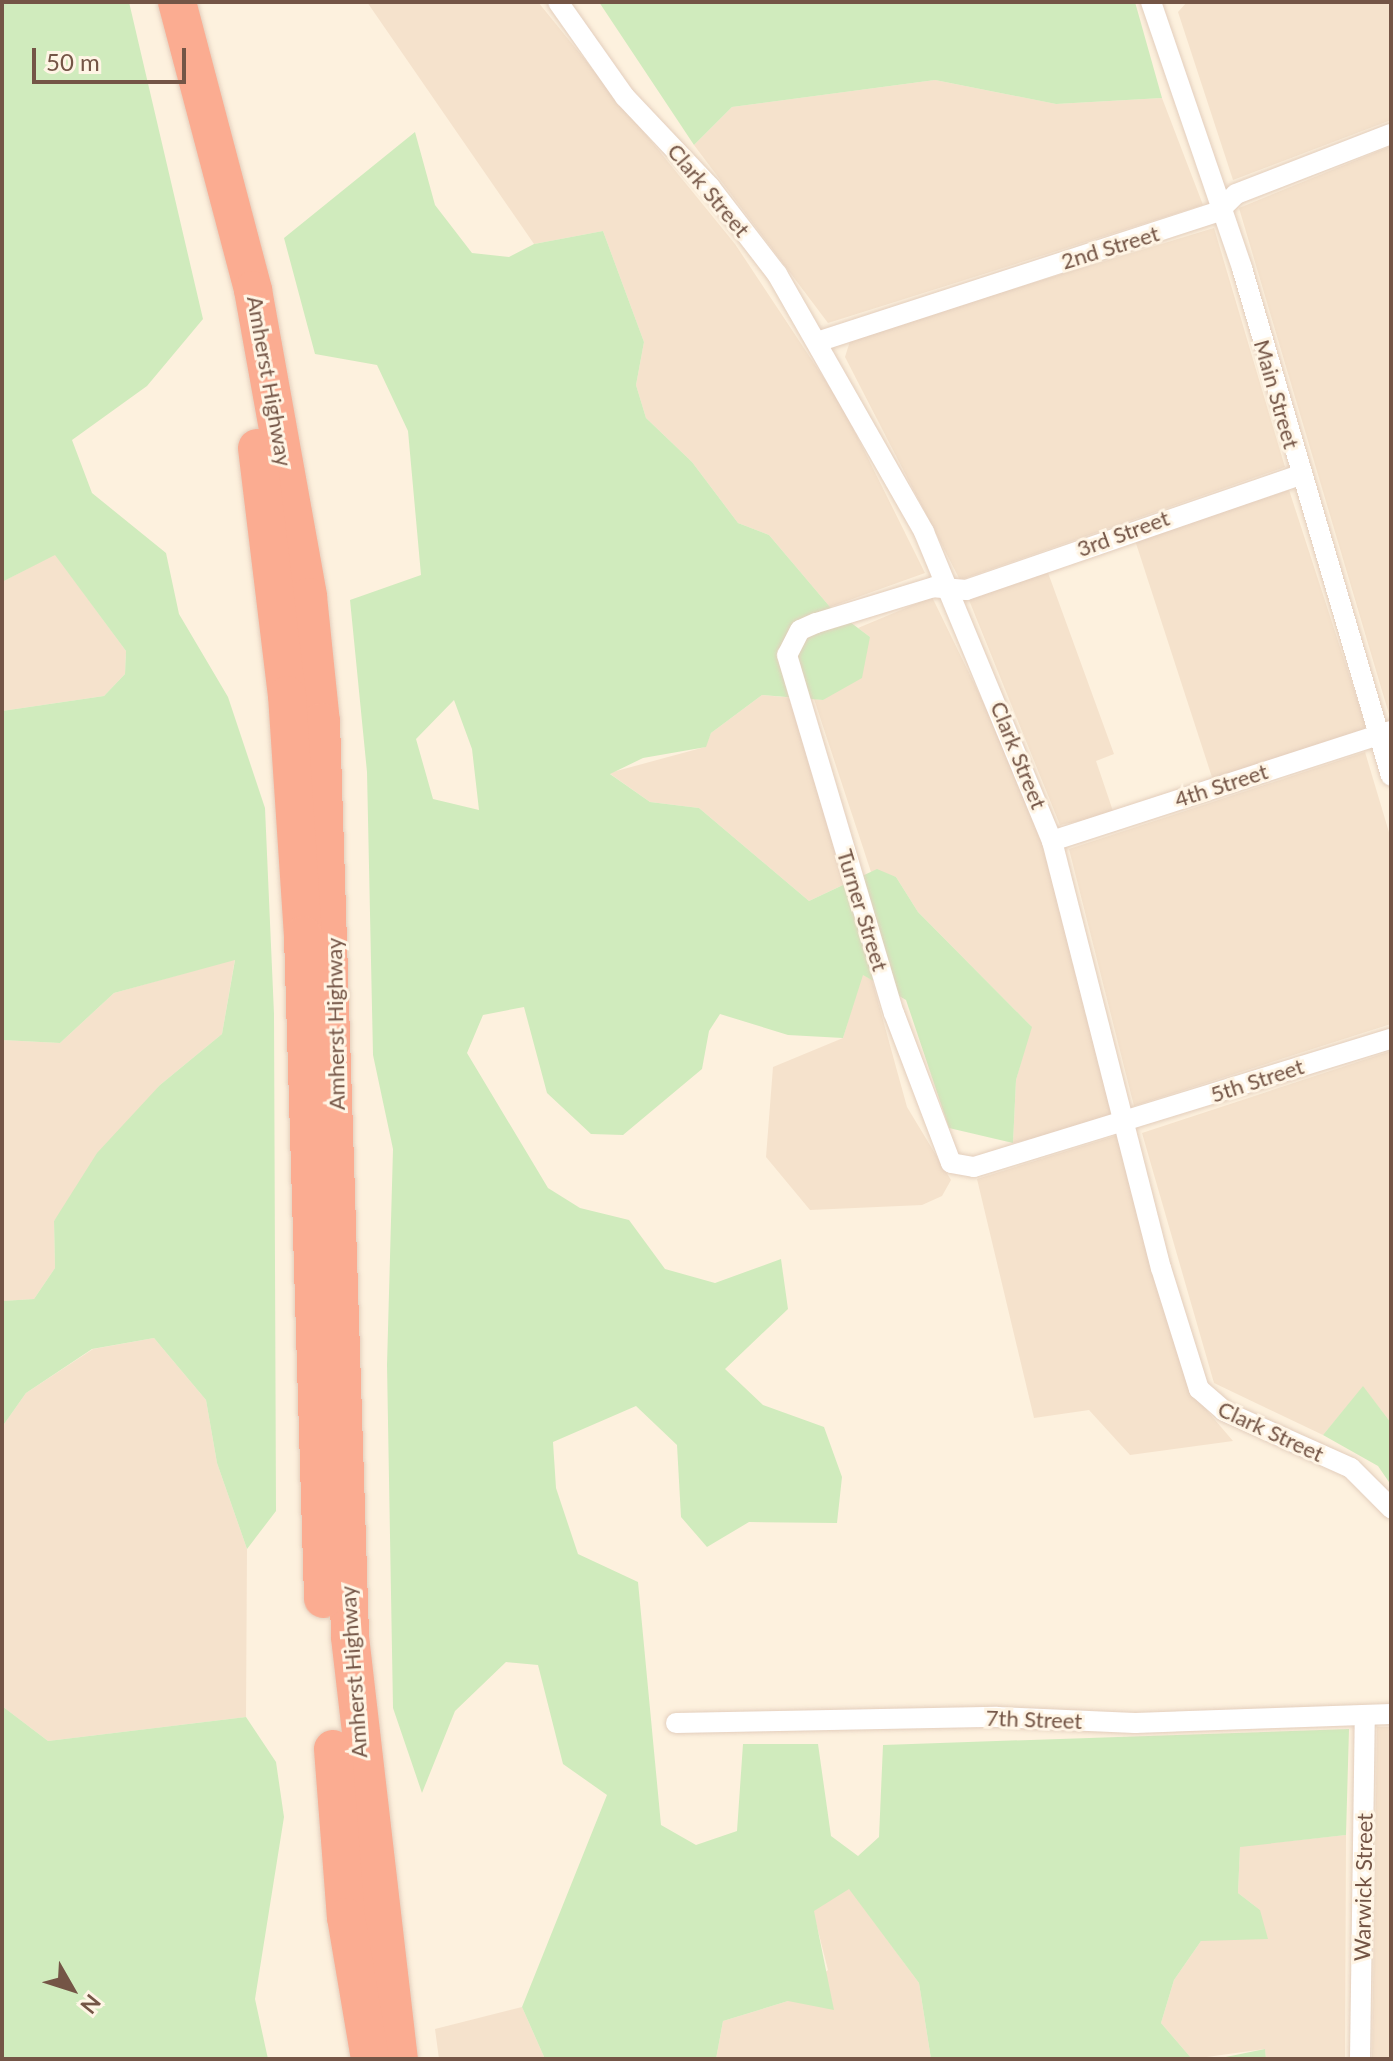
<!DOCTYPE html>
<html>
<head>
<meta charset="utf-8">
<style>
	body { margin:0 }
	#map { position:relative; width:1393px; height:2061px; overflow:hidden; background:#fdf1de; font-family:Lato,sans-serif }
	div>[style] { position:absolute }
	.residential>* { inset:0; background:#f5e2cc; transform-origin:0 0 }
	.green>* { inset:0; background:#d0ebbd }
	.roads { filter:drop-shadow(0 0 2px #e3cebd) drop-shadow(0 0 2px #e3cebd) }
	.street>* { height:20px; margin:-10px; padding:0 10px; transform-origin:10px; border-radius:10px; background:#fff }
	.highway>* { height:38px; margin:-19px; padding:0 19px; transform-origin:19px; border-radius:19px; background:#fbac91 }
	span { translate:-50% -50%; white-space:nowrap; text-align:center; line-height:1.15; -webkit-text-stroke:6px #fff5e5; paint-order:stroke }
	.street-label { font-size:22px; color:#745546 }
	.frame { position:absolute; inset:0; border:4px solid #745546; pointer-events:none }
	.north { position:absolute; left:32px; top:1949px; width:80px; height:80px; -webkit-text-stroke:6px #fff5e5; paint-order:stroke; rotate:129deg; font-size:22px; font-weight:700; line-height:32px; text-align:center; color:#745546 }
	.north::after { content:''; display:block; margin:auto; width:28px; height:36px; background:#745546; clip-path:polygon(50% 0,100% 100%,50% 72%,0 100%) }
	.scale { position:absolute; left:32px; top:48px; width:154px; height:36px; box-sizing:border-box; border:4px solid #745546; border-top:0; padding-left:10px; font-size:24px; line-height:28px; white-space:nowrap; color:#745546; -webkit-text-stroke:6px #fff5e5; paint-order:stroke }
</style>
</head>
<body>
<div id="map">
	<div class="residential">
		<div style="clip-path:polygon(367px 2px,538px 2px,735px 244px,841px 404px,925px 573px,830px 607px,769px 535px,738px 523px,692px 462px,646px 418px,636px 385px,644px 342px,603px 231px,534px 244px)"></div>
		<div style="clip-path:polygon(1187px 2px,1391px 2px,1391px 120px,1233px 180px,1178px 12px)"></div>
		<div style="clip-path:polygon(935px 80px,1056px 104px,1162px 98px,1203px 205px,828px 323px,694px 145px,732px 107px)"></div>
		<div style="clip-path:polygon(1391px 146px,1391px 721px,1239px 208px)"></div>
		<div style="clip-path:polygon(1214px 228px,1285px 467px,960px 580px,845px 357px,851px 338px)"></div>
		<div style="left:1289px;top:490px;width:253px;height:162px;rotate:72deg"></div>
		<div style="clip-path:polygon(55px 554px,126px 651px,125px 674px,104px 696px,2px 711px,2px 582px)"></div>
		<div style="clip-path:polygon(1047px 570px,1114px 754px,1096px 761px,1114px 814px,1060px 825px,969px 600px)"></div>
		<div style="clip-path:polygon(932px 597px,1030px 798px,1115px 1121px,1013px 1143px,1016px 1080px,1031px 1026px,918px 912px,896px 877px,871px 872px,814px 699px,823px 700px,870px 637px,858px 628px)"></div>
		<div style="clip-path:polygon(762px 695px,794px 698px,847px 883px,809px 901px,699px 808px,650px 802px,609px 773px,705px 747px,711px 733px)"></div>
		<div style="clip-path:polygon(1365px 752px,1391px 839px,1391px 1024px,1134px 1106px,1069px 849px)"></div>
		<div style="clip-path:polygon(235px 959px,222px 1034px,160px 1085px,54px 1221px,55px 1268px,34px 1299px,2px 1301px,2px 1040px,60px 1043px,114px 993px)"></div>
		<div style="clip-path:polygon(862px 974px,872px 980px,907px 1107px,951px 1180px,942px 1196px,922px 1205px,810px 1210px,766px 1157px,773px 1067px,843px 1038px)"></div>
		<div style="clip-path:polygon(1391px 1051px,1391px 1423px,1363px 1387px,1323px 1435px,1214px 1383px,1142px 1133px)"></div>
		<div style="clip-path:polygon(1118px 1135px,1192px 1393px,1233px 1441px,1130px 1455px,1089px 1410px,1034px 1418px,977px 1179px)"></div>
		<div style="clip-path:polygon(154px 1338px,206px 1400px,217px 1463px,247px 1549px,246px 1717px,48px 1741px,2px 1706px,2px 1427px,26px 1393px,93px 1349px)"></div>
		<div style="clip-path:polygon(1377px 1727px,1391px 1727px,1391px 2059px,1372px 2059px)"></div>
		<div style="clip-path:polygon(1346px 1835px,1345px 2059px,1266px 2059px,1265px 2049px,1192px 2059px,1161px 2023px,1174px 1980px,1201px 1941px,1260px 1910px,1238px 1893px,1240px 1846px)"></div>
		<div style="clip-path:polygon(849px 1888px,919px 1983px,931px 2059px,716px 2059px,723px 2021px,788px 2001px,828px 1970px,813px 1911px)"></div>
		<div style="clip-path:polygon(522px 2007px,545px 2059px,439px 2059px,435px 2029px)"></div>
	</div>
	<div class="green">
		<div style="clip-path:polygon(2px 2px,129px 2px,203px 319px,147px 386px,72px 440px,92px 493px,166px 553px,179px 614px,228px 697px,265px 808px,274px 1014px,276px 1511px,247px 1549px,217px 1463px,206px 1400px,154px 1338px,92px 1349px,26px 1393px,2px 1427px,2px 1301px,34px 1299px,55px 1268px,54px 1221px,97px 1153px,160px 1085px,222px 1034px,235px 960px,114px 993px,60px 1043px,2px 1040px,2px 711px,104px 696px,125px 674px,126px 651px,55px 555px,2px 582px)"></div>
		<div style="clip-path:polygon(599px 2px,1135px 2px,1162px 98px,1056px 104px,935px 80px,732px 107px,694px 145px)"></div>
		<div style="clip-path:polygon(evenodd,415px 132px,435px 205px,472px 253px,509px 257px,534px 244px,603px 231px,644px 342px,636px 385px,646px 418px,692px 462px,738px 523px,769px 535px,830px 607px,870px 637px,862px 678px,823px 700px,762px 695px,711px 733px,706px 747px,643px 758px,610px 774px,650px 802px,699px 808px,809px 901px,877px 869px,896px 877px,918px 912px,1032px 1027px,1016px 1080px,1013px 1143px,949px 1128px,906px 1000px,863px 975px,843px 1038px,788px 1035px,720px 1014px,709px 1031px,702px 1069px,623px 1135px,591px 1134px,547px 1093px,524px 1007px,483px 1015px,467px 1053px,548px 1188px,580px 1208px,629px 1220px,665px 1269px,715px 1283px,781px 1259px,788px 1309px,725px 1369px,763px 1405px,824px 1427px,842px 1477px,837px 1523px,749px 1522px,707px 1547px,681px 1517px,677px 1445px,636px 1406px,553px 1442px,556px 1488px,578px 1554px,638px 1582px,661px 1825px,696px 1845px,737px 1831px,743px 1744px,818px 1744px,831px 1836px,858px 1856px,879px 1837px,883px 1745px,1349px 1729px,1346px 1835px,1240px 1847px,1238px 1893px,1260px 1910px,1268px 1939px,1201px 1941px,1174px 1980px,1161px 2023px,1192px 2059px,931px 2059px,919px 1983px,849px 1889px,814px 1911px,834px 2010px,788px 2001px,723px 2021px,716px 2059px,545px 2059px,522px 2007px,607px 1795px,563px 1764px,538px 1665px,506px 1662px,455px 1711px,422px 1793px,393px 1708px,387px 1365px,393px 1149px,373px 1055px,367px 772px,350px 600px,421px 575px,408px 431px,377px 365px,315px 354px,284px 238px,415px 132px,454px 700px,472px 749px,479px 810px,433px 799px,416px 739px,454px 700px)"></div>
		<div style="clip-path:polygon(1363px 1386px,1391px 1423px,1391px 1485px,1378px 1466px,1323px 1435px)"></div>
		<div style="clip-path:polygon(2px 1706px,48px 1741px,246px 1717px,276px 1762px,284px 1817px,255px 1999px,268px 2059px,2px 2059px)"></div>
		<div style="clip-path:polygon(1265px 2049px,1266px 2059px,1216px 2059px)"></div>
	</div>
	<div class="roads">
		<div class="street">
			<div style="left:558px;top:2px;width:116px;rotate:54.8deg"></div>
			<div style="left:625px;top:97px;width:124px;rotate:46.6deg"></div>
			<div style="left:710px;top:187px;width:110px;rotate:52.4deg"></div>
			<div style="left:777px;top:274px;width:297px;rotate:60.3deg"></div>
			<div style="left:924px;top:532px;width:334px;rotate:67.5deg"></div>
			<div style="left:1052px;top:841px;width:441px;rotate:75.7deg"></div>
			<div style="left:1161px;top:1268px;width:127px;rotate:72.6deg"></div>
			<div style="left:1199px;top:1389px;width:33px;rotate:41deg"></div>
			<div style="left:1224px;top:1411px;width:139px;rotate:24.2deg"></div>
			<div style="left:1351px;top:1468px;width:57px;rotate:45deg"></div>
			<div style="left:1151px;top:2px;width:281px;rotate:71.1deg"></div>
			<div style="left:1242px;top:268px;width:529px;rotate:73.65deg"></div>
			<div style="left:820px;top:341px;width:418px;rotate:-18deg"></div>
			<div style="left:1218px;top:212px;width:25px;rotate:-45deg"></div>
			<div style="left:1236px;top:194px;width:166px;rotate:-21.2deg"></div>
			<div style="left:1300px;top:475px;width:353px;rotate:161deg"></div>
			<div style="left:966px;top:590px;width:32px;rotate:-175deg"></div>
			<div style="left:934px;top:587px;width:123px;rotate:163deg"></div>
			<div style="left:816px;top:623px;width:17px;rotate:156deg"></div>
			<div style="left:800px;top:630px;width:28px;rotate:117deg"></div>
			<div style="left:787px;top:655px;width:374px;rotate:73.4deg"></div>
			<div style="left:894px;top:1013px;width:160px;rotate:69.2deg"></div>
			<div style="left:951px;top:1163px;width:23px;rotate:10deg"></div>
			<div style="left:974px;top:1167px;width:436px;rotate:-17.1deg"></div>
			<div style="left:1052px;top:841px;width:356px;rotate:-18deg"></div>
			<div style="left:676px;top:1723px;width:321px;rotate:-1.1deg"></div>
			<div style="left:997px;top:1717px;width:138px;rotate:2.5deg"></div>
			<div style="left:1135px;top:1723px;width:256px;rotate:-2deg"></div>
			<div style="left:1360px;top:2059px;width:344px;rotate:-89.2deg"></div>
		</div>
		<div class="highway">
			<div style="left:177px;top:2px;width:298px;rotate:75.2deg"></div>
			<div style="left:253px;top:290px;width:312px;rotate:79.8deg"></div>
			<div style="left:308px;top:597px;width:126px;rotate:84.1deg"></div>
			<div style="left:321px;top:722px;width:915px;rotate:88.18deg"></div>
			<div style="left:350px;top:1637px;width:425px;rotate:83.4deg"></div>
			<div style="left:257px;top:448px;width:249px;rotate:83.1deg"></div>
			<div style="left:287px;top:695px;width:241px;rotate:86.2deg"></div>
			<div style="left:303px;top:935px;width:664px;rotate:88.27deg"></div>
			<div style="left:333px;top:1749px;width:169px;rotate:85.6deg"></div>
			<div style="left:346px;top:1917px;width:144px;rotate:80.4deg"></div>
		</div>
	</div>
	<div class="street-label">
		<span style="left:709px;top:190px;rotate:50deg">Clark Street</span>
		<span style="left:1110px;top:247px;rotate:-17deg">2nd Street</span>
		<span style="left:270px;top:381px;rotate:80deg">Amherst Highway</span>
		<span style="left:1277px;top:394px;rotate:74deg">Main Street</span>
		<span style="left:1123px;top:533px;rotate:-20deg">3rd Street</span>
		<span style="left:1019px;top:755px;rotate:68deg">Clark Street</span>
		<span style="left:1221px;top:785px;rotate:-18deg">4th Street</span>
		<span style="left:863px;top:910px;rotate:73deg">Turner Street</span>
		<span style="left:335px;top:1024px;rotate:-91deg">Amherst Highway</span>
		<span style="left:1257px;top:1080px;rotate:-18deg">5th Street</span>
		<span style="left:1271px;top:1431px;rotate:25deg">Clark Street</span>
		<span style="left:353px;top:1672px;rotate:-94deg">Amherst Highway</span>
		<span style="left:1034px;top:1719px;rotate:2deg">7th Street</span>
		<span style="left:1363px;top:1887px;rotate:-89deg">Warwick Street</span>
	</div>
	<div class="frame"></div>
	<div class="north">N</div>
	<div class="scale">50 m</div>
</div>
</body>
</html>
